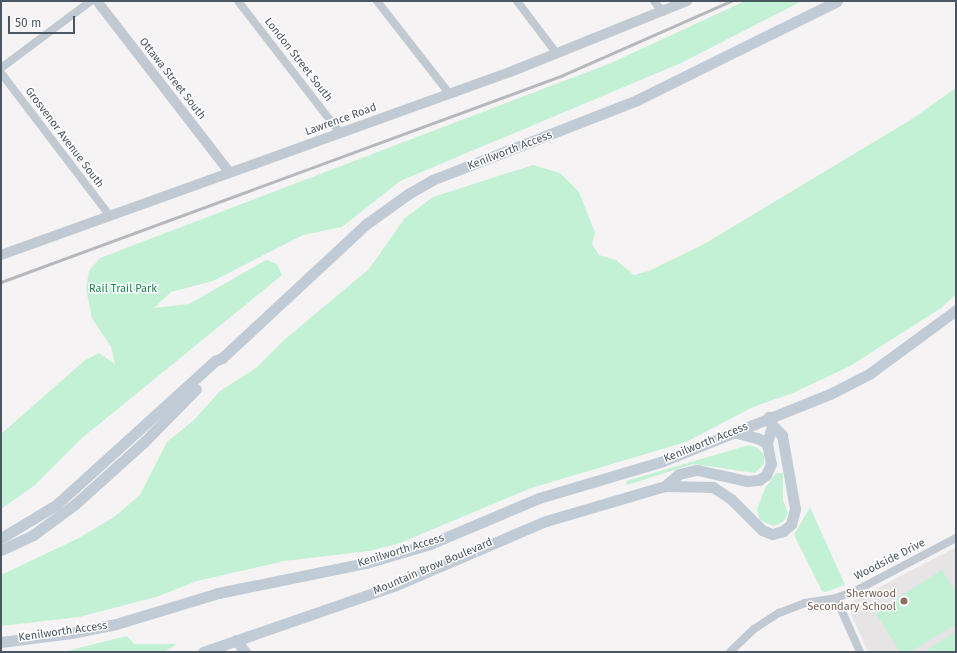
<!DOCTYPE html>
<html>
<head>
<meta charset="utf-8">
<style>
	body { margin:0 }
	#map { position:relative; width:957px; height:653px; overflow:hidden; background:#f5f3f3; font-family:"Fira Sans",sans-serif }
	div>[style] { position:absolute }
	.education>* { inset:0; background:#e6e4e5 }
	.green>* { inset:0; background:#c3f1d5 }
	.minor>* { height:8px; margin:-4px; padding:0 4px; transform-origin:4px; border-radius:4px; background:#c1cad2 }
	.tertiary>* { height:10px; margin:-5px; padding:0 5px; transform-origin:5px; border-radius:5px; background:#c1cad2 }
	.secondary>* { height:11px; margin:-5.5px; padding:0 5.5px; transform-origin:5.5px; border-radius:5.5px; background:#c1cbd6 }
	.rail>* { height:2.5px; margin:-1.25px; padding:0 1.25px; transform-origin:1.25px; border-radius:1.25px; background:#b5b8bd }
	.dots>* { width:11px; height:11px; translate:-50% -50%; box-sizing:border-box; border:2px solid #fff; border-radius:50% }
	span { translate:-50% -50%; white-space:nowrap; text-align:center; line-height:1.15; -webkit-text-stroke:3px #fff; paint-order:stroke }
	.street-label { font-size:11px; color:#4a5661 }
	.park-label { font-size:11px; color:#17864f }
	.education-label { font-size:11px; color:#785e54 }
	.right { translate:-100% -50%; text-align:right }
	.frame { position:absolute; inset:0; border:2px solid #4a5661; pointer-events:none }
	.scale { position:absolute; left:8px; top:16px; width:67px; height:18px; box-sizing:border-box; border:2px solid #4a5661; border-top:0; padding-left:5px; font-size:12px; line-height:14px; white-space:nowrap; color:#4a5661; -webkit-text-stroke:3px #fff; paint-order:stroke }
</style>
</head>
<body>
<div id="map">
	<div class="education">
		<div style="clip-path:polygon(956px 547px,956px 652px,868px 652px,849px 609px,851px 602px)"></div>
	</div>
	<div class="green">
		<div style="clip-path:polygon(745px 1px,802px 1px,681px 63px,400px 181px,342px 227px,303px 235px,213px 281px,171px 292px,154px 308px,189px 304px,266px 260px,277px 264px,282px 275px,82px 438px,35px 485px,1px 509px,1px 434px,84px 361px,99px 353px,115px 364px,111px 347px,92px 318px,86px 289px,89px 271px,100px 258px,611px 63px)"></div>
		<div style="clip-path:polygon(956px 88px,956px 294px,941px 308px,850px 366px,793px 393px,753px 407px,686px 442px,531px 488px,400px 543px,369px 551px,284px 561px,197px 581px,156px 597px,79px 617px,1px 626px,1px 575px,79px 538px,114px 517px,140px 495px,167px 442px,194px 420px,220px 391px,256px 368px,284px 340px,369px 269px,405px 218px,433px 197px,533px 165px,560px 173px,579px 192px,595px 233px,592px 244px,599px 255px,616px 260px,634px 275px,649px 271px,706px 243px,912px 119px)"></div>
		<div style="clip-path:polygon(749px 445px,758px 448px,764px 455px,764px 464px,755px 473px,693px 464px,627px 485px,626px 481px)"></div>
		<div style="clip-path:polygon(776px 473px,783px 473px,783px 500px,788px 513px,783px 522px,773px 526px,760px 520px,757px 510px,765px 488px)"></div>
		<div style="clip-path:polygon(810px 507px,845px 585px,825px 592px,822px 591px,794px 535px)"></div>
		<div style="clip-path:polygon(942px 570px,956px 592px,956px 624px,910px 652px,900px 652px,875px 612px)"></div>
		<div style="clip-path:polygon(956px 631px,956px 652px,925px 652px)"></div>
		<div style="clip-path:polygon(127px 636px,134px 644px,177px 644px,164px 652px,62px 652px)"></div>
	</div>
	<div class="minor">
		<div style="left:238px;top:1px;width:167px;rotate:52.3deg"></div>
		<div style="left:377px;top:1px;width:117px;rotate:52deg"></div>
		<div style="left:517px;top:1px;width:66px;rotate:53deg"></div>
		<div style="left:654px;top:1px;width:14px;rotate:51deg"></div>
		<div style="left:1px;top:68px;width:112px;rotate:-36.7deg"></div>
		<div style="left:1px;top:73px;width:180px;rotate:52.7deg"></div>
		<div style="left:836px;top:598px;width:59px;rotate:66deg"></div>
		<div style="left:730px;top:652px;width:33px;rotate:-44deg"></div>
		<div style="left:754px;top:629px;width:30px;rotate:-33deg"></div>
		<div style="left:779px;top:613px;width:28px;rotate:-21deg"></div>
		<div style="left:805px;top:603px;width:31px;rotate:-9deg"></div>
		<div style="left:836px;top:598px;width:25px;rotate:-21deg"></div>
		<div style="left:859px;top:589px;width:110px;rotate:-27.7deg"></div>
	</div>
	<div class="tertiary">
		<div style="left:97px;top:1px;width:216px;rotate:52.3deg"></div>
		<div style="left:1px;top:255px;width:541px;rotate:-19.77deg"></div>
		<div style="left:510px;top:72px;width:191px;rotate:-21.9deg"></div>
	</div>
	<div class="secondary">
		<div style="left:733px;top:432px;width:25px;rotate:14deg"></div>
		<div style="left:757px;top:438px;width:11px;rotate:27deg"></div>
		<div style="left:665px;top:486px;width:18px;rotate:-41deg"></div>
		<div style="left:679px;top:474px;width:18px;rotate:-13deg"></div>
		<div style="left:697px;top:470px;width:51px;rotate:12.4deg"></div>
		<div style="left:747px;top:481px;width:12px;rotate:-5deg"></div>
		<div style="left:759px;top:480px;width:9px;rotate:-36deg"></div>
		<div style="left:766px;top:475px;width:12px;rotate:-66deg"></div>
		<div style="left:771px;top:464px;width:21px;rotate:-101deg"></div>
		<div style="left:767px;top:443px;width:19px;rotate:-74deg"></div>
		<div style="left:1px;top:538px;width:64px;rotate:-31deg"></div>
		<div style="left:56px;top:505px;width:215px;rotate:-42.2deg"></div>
		<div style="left:215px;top:361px;width:8px;rotate:-23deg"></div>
		<div style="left:222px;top:358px;width:195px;rotate:-42.9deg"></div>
		<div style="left:365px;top:225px;width:53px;rotate:-35.8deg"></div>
		<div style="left:408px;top:194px;width:28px;rotate:-30deg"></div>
		<div style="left:432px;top:180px;width:220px;rotate:-21.3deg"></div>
		<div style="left:637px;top:100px;width:223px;rotate:-26.3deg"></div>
		<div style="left:1px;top:550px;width:35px;rotate:-25deg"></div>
		<div style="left:33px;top:535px;width:51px;rotate:-36.2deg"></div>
		<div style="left:74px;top:505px;width:94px;rotate:-42deg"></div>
		<div style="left:144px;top:442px;width:74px;rotate:-45.5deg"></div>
		<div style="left:236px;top:640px;width:15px;rotate:53deg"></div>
		<div style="left:1px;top:642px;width:71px;rotate:-7.3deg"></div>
		<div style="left:71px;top:633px;width:46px;rotate:-11.3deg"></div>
		<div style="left:116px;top:624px;width:107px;rotate:-16.9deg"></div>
		<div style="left:218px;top:593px;width:151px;rotate:-11.5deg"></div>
		<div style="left:366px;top:563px;width:67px;rotate:-16.5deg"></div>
		<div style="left:430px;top:544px;width:118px;rotate:-22.9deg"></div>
		<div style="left:539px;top:498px;width:129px;rotate:-16.6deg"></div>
		<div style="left:663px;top:461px;width:180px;rotate:-21.9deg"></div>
		<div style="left:830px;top:394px;width:44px;rotate:-27.1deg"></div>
		<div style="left:869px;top:374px;width:108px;rotate:-36.3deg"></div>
		<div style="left:203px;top:652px;width:202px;rotate:-19.1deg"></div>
		<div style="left:394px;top:586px;width:165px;rotate:-23.2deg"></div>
		<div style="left:546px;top:521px;width:124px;rotate:-16.4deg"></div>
		<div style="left:665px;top:486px;width:48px;rotate:1.2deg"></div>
		<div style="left:713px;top:487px;width:22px;rotate:34deg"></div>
		<div style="left:731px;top:499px;width:44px;rotate:45deg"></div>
		<div style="left:762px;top:530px;width:11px;rotate:22deg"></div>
		<div style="left:772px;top:534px;width:11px;rotate:-15deg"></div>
		<div style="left:783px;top:531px;width:11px;rotate:-41deg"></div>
		<div style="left:791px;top:524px;width:16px;rotate:-75deg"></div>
		<div style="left:795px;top:509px;width:75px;rotate:-100deg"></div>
		<div style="left:782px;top:435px;width:14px;rotate:-135deg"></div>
		<div style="left:772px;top:425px;width:9px;rotate:-111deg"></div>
	</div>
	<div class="rail">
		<div style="left:1px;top:282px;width:597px;rotate:-20.2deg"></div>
		<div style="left:561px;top:76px;width:186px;rotate:-23.8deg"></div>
	</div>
	<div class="dots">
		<div style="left:904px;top:601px;background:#8d6e63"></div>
	</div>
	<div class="street-label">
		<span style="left:298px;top:60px;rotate:52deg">London Street South</span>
		<span style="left:172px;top:79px;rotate:52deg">Ottawa Street South</span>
		<span style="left:341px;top:120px;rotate:-20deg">Lawrence Road</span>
		<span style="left:64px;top:138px;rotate:53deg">Grosvenor Avenue South</span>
		<span style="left:510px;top:151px;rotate:-21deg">Kenilworth Access</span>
		<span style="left:706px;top:443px;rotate:-22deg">Kenilworth Access</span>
		<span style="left:401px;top:551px;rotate:-17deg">Kenilworth Access</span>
		<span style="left:890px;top:560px;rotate:-27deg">Woodside Drive</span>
		<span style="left:433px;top:567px;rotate:-23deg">Mountain Brow Boulevard</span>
		<span style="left:63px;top:632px;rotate:-8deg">Kenilworth Access</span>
	</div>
	<div class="park-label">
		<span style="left:123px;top:289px">Rail Trail Park</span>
	</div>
	<div class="education-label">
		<span class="right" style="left:896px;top:601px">Sherwood<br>Secondary School</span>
	</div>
	<div class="frame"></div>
	<div class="scale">50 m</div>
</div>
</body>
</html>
